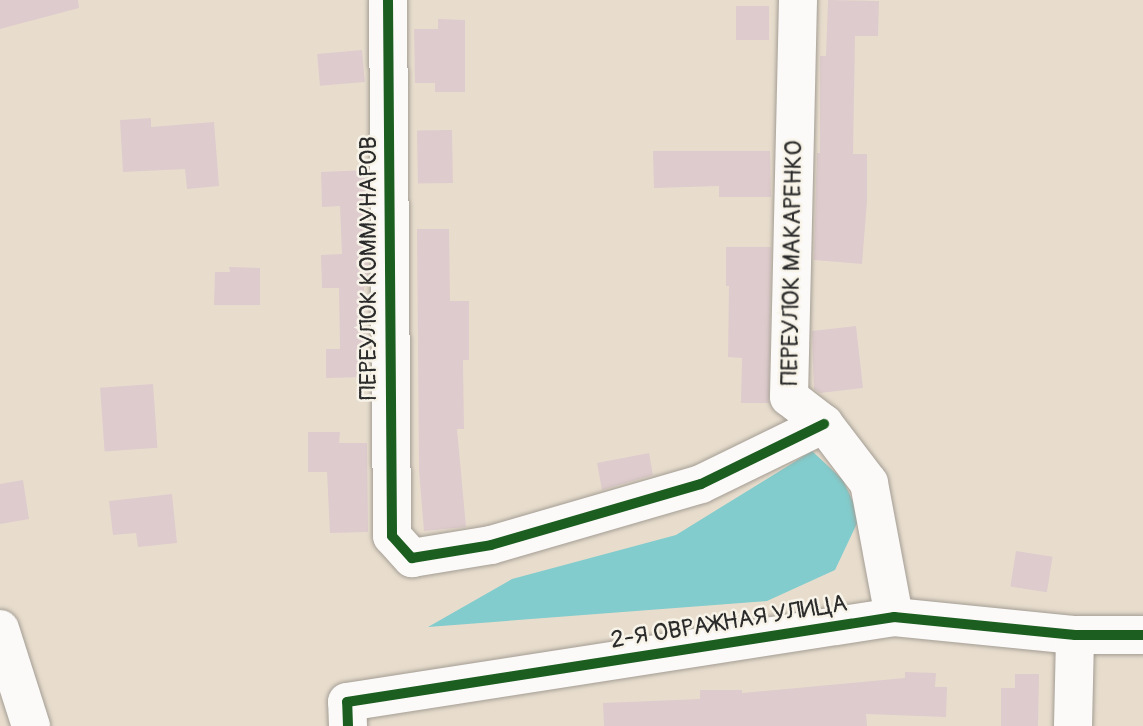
<!DOCTYPE html>
<html>
<head>
<meta charset="utf-8">
<style>
	body { margin:0 }
	#map { position:relative; width:1143px; height:726px; overflow:hidden; background:#e8ddcd; font-family:Pangolin,sans-serif }
	div>[style] { position:absolute }
	.water>* { inset:0; background:#82cccd }
	.building>* { inset:0; background:#decbcd; transform-origin:0 0 }
	.roads { filter:drop-shadow(0 0 2px #a39d94) drop-shadow(0 0 2px #a39d94) }
	.minor>* { height:38px; margin:-19px; padding:0 19px; transform-origin:19px; border-radius:19px; background:#fcfaf8 }
	.cycleway>* { height:10px; margin:-5px; padding:0 5px; transform-origin:5px; border-radius:5px; background:#1b5e20 }
	span { translate:-50% -50%; white-space:nowrap; text-align:center; line-height:1.15; -webkit-text-stroke:5px #f7f3e8; paint-order:stroke }
	.street-label { font-size:24px; color:#2b2b2b }
</style>
</head>
<body>
<div id="map">
	<div class="water">
		<div style="clip-path:polygon(812px 451px,843px 480px,860px 517px,835px 570px,767px 601px,428px 627px,512px 579px,676px 535px)"></div>
	</div>
	<div class="building">
		<div style="clip-path:polygon(0 0,78px 0,79px 8px,0 29px)"></div>
		<div style="clip-path:polygon(828px 0,879px 1px,878px 36px,855px 36px,853px 154px,867px 154px,867px 201px,862px 264px,814px 260px,817px 153px,820px 153px,820px 56px,826px 56px)"></div>
		<div style="left:736px;top:6px;width:33px;height:34px"></div>
		<div style="clip-path:polygon(438px 19px,465px 20px,465px 92px,435px 92px,435px 83px,415px 83px,414px 29px,438px 29px)"></div>
		<div style="left:362px;top:50px;width:32px;height:45px;rotate:85deg"></div>
		<div style="clip-path:polygon(151px 118px,151px 127px,214px 122px,219px 186px,187px 189px,185px 169px,123px 172px,120px 120px)"></div>
		<div style="left:452px;top:130px;width:53px;height:35px;rotate:89deg"></div>
		<div style="clip-path:polygon(653px 151px,770px 151px,771px 197px,719px 197px,719px 186px,654px 188px)"></div>
		<div style="clip-path:polygon(367px 170px,368px 287px,364px 287px,366px 377px,326px 378px,326px 349px,340px 349px,339px 288px,322px 288px,321px 255px,342px 254px,340px 206px,322px 207px,321px 172px)"></div>
		<div style="clip-path:polygon(417px 229px,449px 229px,450px 301px,469px 301px,469px 360px,463px 360px,464px 429px,457px 429px,466px 527px,424px 531px,419px 470px)"></div>
		<div style="clip-path:polygon(726px 247px,771px 247px,769px 403px,741px 403px,742px 358px,728px 357px,729px 286px,726px 286px)"></div>
		<div style="clip-path:polygon(229px 267px,260px 268px,260px 305px,214px 305px,215px 272px,230px 272px)"></div>
		<div style="clip-path:polygon(856px 326px,863px 388px,820px 393px,814px 389px,812px 331px)"></div>
		<div style="left:153px;top:384px;width:64px;height:53px;rotate:86deg"></div>
		<div style="clip-path:polygon(308px 432px,340px 432px,339px 443px,367px 443px,368px 532px,330px 533px,327px 472px,308px 472px)"></div>
		<div style="clip-path:polygon(649px 453px,653px 475px,602px 490px,597px 463px)"></div>
		<div style="clip-path:polygon(23px 480px,29px 519px,0 524px,0 484px)"></div>
		<div style="clip-path:polygon(172px 494px,177px 543px,138px 547px,136px 533px,113px 535px,109px 501px)"></div>
		<div style="left:1016px;top:551px;width:37px;height:36px;rotate:9deg"></div>
		<div style="clip-path:polygon(905px 672px,936px 673px,935px 687px,947px 687px,946px 717px,866px 714px,867px 726px,604px 726px,603px 703px,700px 699px,700px 690px,742px 690px,742px 693px,905px 678px)"></div>
		<div style="clip-path:polygon(1015px 674px,1039px 674px,1038px 726px,1001px 726px,1001px 688px,1015px 688px)"></div>
	</div>
	<div class="roads">
		<div class="minor">
			<div style="left:388px;top:0;width:536px;rotate:89.57deg"></div>
			<div style="left:392px;top:536px;width:30px;rotate:48deg"></div>
			<div style="left:412px;top:558px;width:80px;rotate:-9.3deg"></div>
			<div style="left:491px;top:545px;width:219px;rotate:-16.2deg"></div>
			<div style="left:701px;top:484px;width:137px;rotate:-26deg"></div>
			<div style="left:798px;top:0;width:397px;rotate:91.3deg"></div>
			<div style="left:789px;top:397px;width:44px;rotate:37.6deg"></div>
			<div style="left:824px;top:424px;width:74px;rotate:52.7deg"></div>
			<div style="left:869px;top:483px;width:136px;rotate:79.4deg"></div>
			<div style="left:0;top:629px;width:102px;rotate:72.3deg"></div>
			<div style="left:348px;top:726px;width:24px;rotate:-92deg"></div>
			<div style="left:347px;top:702px;width:554px;rotate:-8.83deg"></div>
			<div style="left:894px;top:617px;width:182px;rotate:5.7deg"></div>
			<div style="left:1075px;top:635px;width:68px"></div>
			<div style="left:1073px;top:726px;width:91px;rotate:-88.7deg"></div>
		</div>
	</div>
	<div class="cycleway">
		<div style="left:388px;top:0;width:536px;rotate:89.57deg"></div>
		<div style="left:392px;top:536px;width:30px;rotate:48deg"></div>
		<div style="left:412px;top:558px;width:80px;rotate:-9.3deg"></div>
		<div style="left:491px;top:545px;width:219px;rotate:-16.2deg"></div>
		<div style="left:701px;top:484px;width:137px;rotate:-26deg"></div>
		<div style="left:348px;top:726px;width:24px;rotate:-92deg"></div>
		<div style="left:347px;top:702px;width:554px;rotate:-8.83deg"></div>
		<div style="left:894px;top:617px;width:182px;rotate:5.7deg"></div>
		<div style="left:1075px;top:635px;width:68px"></div>
	</div>
	<div class="street-label">
		<span style="left:792px;top:263px;rotate:-89deg">ПЕРЕУЛОК МАКАРЕНКО</span>
		<span style="left:369px;top:268px;rotate:-90deg">ПЕРЕУЛОК КОММУНАРОВ</span>
		<span style="left:729px;top:622px;rotate:-9deg">2-Я ОВРАЖНАЯ УЛИЦА</span>
	</div>
</div>
</body>
</html>
